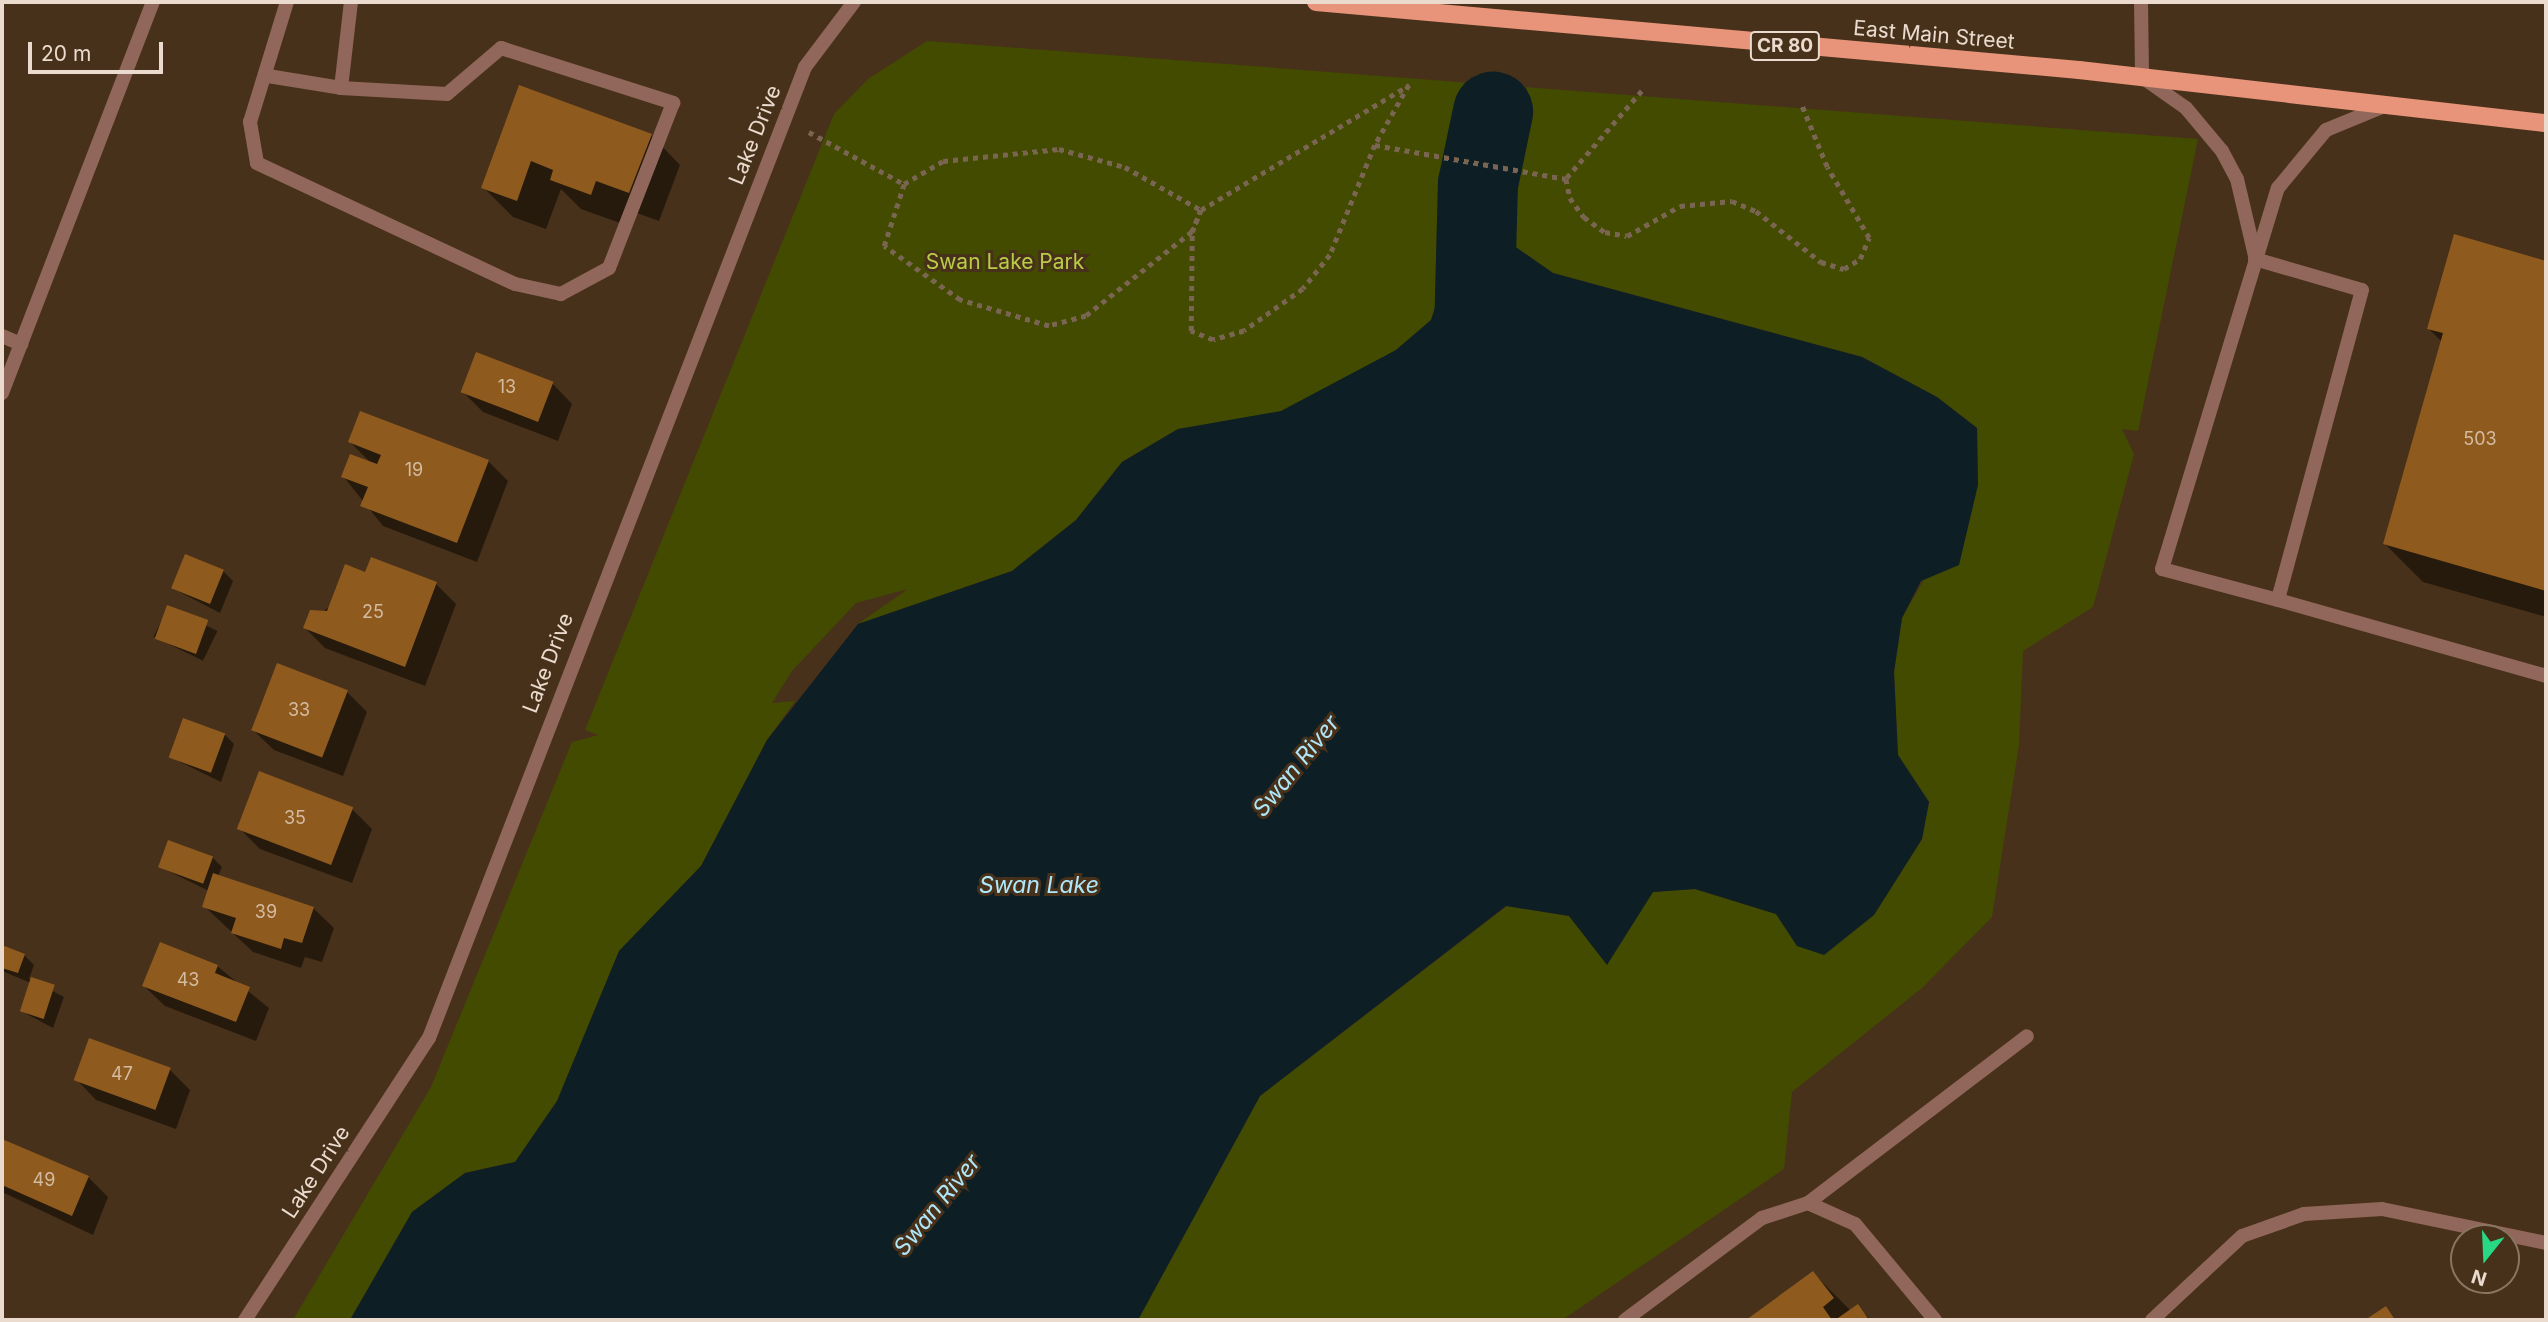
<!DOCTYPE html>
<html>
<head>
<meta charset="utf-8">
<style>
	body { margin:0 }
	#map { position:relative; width:2548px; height:1322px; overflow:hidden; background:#48311a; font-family:Inter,sans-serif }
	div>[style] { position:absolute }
	.green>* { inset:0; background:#424b00 }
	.water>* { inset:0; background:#0d1e24 }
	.shadow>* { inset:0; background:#0007; transform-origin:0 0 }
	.river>* { height:80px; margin:-40px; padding:0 40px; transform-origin:40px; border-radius:40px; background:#0d1e24 }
	.building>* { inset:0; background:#8f5a1d; transform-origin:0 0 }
	.path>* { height:4.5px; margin-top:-2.25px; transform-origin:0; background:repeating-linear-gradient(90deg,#7a6552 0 5px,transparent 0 10px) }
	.lane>* { height:14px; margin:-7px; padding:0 7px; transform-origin:7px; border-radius:7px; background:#90675a }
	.street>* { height:14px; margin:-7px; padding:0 7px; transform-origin:7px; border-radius:7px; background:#90675a }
	.primary>* { height:18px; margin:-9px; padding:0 9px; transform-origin:9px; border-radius:9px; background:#e7947a }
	span { translate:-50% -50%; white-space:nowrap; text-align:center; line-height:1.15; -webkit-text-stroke:6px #48311a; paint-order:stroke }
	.number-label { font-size:18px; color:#d3bba2 }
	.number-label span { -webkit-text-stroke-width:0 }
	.shield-label span { padding:2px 5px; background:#48311a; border:2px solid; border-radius:5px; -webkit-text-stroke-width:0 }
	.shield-label { font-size:19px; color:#eadbce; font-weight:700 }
	.street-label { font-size:21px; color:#eadbce }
	.park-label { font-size:21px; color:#b9cc47 }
	.water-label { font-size:23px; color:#afe7fa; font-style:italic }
	.frame { position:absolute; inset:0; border:4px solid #eadbce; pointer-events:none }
	.north { position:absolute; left:2450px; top:1224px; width:70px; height:70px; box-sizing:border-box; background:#48311a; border:2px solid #897562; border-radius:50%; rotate:198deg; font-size:19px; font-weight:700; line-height:28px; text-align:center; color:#eadbce }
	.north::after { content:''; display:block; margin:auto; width:24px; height:32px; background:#28d885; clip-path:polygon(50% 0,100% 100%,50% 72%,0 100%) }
	.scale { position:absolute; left:28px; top:42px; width:135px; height:32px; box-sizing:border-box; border:4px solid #eadbce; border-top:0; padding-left:9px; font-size:21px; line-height:24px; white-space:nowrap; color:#eadbce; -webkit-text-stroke:5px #48311a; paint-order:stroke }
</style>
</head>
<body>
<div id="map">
	<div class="green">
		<div style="clip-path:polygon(927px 41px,2198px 139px,2138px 431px,2122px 429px,2134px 454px,2093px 607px,2023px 651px,2019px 745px,1992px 917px,1922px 988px,1792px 1092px,1784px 1169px,1562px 1320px,1138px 1320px,1260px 1096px,1507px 906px,1569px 916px,1607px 964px,1653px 892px,1695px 889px,1776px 914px,1797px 946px,1874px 915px,1922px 839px,1929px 802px,1898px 755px,1894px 672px,1902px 618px,1978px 485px,1977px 428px,1937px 397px,1862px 357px,1553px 273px,1489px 229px,1501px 219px,1495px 214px,1453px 225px,1457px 240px,1431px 320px,1396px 350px,1282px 417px,1178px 429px,1122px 462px,1076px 520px,1012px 571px,858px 624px,908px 589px,856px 603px,792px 671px,772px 703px,795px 701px,767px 740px,701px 866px,619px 951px,557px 1101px,515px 1162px,465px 1173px,412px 1212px,350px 1320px,293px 1320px,431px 1087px,572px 742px,598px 735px,585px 730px,834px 114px,868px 79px)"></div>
	</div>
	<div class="water">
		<div style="clip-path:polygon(1480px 222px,1553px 273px,1862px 357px,1937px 397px,1977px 428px,1978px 485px,1959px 565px,1921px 581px,1902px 618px,1894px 672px,1898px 755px,1929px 802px,1922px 839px,1874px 915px,1824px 955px,1797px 946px,1776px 914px,1695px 889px,1653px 892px,1607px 965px,1569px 916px,1506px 906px,1260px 1096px,1138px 1320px,350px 1320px,412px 1212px,465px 1173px,515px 1162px,557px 1101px,619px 951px,701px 866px,767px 740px,858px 624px,1012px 571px,1076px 520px,1122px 462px,1178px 429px,1281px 411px,1396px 350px,1431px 320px,1457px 240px)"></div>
	</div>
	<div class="shadow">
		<div style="clip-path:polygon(520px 87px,651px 135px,680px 165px,659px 221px,626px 209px,620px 223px,581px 209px,561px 189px,546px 229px,513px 217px,483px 187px)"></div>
		<div style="clip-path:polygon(2455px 237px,2546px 262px,2546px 617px,2423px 582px,2385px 544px,2442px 342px,2429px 329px)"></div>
		<div style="clip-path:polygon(552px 383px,572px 404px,558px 441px,483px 412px,463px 392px)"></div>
		<div style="clip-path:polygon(350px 442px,488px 461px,508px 481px,477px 562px,383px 526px,343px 476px,372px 464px)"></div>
		<div style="clip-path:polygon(223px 571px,233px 581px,220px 613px,172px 588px)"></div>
		<div style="clip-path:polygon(366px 574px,436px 584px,456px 604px,425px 686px,325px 648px,305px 628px)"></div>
		<div style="left:168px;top:607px;width:55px;height:33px;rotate:26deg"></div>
		<div style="clip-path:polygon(347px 692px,367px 712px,343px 776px,274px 750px,253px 730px)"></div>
		<div style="clip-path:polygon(224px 734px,234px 744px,221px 782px,170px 757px)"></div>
		<div style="clip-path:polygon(352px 809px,372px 829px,352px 883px,260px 849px,240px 829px)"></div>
		<div style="clip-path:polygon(212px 857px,222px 867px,218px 876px,313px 908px,334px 928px,322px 962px,305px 957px,301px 968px,253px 952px,204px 906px,209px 891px,160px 867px)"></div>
		<div style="clip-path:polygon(2px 947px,24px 955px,34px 965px,29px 979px,64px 997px,53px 1028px,21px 1011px,31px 983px,2px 971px)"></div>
		<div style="clip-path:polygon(217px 966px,269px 1008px,256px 1041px,165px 1006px,144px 986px)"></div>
		<div style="clip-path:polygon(170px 1070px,190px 1090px,176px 1129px,96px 1100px,76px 1079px)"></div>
		<div style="clip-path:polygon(3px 1141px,88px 1177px,108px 1197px,93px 1235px,2px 1192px)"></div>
		<div style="clip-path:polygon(1813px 1273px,1851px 1311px,1857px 1306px,1871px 1320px,1749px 1320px)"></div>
	</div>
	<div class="river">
		<div style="left:1474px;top:334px;width:150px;rotate:-88.5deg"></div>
		<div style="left:1478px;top:184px;width:74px;rotate:-78.2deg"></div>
	</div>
	<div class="building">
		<div style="clip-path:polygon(519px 85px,652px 134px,629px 193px,596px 181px,591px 195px,550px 180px,553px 170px,531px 161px,517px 201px,481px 188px)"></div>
		<div style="clip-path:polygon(2454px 234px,2546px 261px,2546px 591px,2383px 544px,2443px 333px,2427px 329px)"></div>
		<div style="left:476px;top:352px;width:83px;height:43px;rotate:21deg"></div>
		<div style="clip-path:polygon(360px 411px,489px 460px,457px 543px,360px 506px,368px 487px,341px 477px,350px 454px,377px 464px,381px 455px,348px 442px)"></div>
		<div style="left:185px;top:554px;width:42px;height:37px;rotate:22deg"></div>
		<div style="clip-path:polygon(371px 557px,437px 582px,405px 667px,303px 628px,310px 610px,327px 611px,345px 564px,365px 572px)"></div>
		<div style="left:167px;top:605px;width:44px;height:36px;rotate:20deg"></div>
		<div style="left:277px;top:663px;width:76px;height:72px;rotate:21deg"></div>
		<div style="left:183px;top:718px;width:45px;height:42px;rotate:20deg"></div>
		<div style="left:259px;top:771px;width:101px;height:62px;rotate:21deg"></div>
		<div style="left:168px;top:840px;width:48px;height:29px;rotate:20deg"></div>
		<div style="clip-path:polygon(213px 873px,314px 907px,302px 943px,284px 938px,281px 949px,231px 933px,236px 918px,202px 907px)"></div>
		<div style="clip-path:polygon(160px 942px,218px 965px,215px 973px,250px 987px,236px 1022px,142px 986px)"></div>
		<div style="clip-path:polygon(2px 945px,25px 954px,18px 973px,2px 968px)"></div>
		<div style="left:31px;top:977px;width:25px;height:36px;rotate:18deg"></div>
		<div style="left:89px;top:1038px;width:87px;height:45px;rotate:20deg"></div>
		<div style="clip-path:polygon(2px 1139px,89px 1176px,72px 1216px,2px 1185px)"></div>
		<div style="clip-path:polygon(1813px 1271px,1834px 1298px,1823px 1307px,1832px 1320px,1746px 1320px)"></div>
		<div style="clip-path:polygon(1858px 1304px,1869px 1320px,1835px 1320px)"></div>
		<div style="clip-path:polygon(2386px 1306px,2395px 1320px,2405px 1320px,2365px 1320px)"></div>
	</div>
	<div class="path">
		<div style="left:1409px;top:85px;width:69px;rotate:119.5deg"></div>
		<div style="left:1375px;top:145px;width:119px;rotate:112.2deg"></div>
		<div style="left:1330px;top:255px;width:43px;rotate:128.5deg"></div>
		<div style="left:1303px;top:289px;width:72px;rotate:144.6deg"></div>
		<div style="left:1244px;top:331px;width:32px;rotate:164deg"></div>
		<div style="left:1213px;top:340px;width:24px;rotate:-158deg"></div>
		<div style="left:1191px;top:331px;width:99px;rotate:-89.4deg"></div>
		<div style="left:1192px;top:232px;width:24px;rotate:-68deg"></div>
		<div style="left:1201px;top:210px;width:243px;rotate:-31deg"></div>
		<div style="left:1642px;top:91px;width:116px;rotate:130.8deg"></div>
		<div style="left:1566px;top:179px;width:19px;rotate:78deg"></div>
		<div style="left:1570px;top:198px;width:24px;rotate:54deg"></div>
		<div style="left:1584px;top:217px;width:26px;rotate:36deg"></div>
		<div style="left:1605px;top:232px;width:22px;rotate:10deg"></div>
		<div style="left:1627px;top:236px;width:61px;rotate:-29.5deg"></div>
		<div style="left:1680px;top:206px;width:52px;rotate:-5.5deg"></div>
		<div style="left:1732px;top:201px;width:26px;rotate:23deg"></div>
		<div style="left:1756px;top:211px;width:83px;rotate:38.1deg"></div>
		<div style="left:1821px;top:262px;width:24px;rotate:17deg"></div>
		<div style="left:1844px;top:269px;width:19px;rotate:-32deg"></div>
		<div style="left:1860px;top:259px;width:23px;rotate:-67deg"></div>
		<div style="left:1869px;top:238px;width:82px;rotate:-120.6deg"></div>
		<div style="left:1827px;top:167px;width:68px;rotate:-112.4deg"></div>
		<div style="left:809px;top:132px;width:108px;rotate:28.7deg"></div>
		<div style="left:1375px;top:145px;width:194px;rotate:10.1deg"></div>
		<div style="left:1059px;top:149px;width:68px;rotate:15.3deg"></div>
		<div style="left:1125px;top:167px;width:87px;rotate:29.5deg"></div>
		<div style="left:1201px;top:210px;width:24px;rotate:112deg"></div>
		<div style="left:1192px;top:232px;width:135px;rotate:141.6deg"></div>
		<div style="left:1086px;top:316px;width:38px;rotate:165deg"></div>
		<div style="left:1049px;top:326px;width:93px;rotate:-163.7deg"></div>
		<div style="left:960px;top:300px;width:93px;rotate:-144.6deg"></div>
		<div style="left:884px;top:246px;width:65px;rotate:-72.1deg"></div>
		<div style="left:904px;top:184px;width:45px;rotate:-30.5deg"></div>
		<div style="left:943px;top:161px;width:117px;rotate:-5.9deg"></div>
	</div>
	<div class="lane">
		<div style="left:2141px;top:2px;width:75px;rotate:89.2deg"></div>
		<div style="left:2142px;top:77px;width:54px;rotate:35.2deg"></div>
		<div style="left:2186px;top:108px;width:56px;rotate:50.1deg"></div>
		<div style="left:2222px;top:151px;width:32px;rotate:62deg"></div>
		<div style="left:2237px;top:179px;width:79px;rotate:76.8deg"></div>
		<div style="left:268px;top:76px;width:74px;rotate:9.3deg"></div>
		<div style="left:341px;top:88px;width:106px;rotate:3.2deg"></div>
		<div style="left:447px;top:94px;width:71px;rotate:-40.4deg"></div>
		<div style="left:501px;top:48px;width:181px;rotate:17.7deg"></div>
		<div style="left:673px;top:103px;width:177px;rotate:111.2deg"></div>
		<div style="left:609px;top:268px;width:55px;rotate:151.6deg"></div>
		<div style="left:561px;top:294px;width:47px;rotate:-167.7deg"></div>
		<div style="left:515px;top:284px;width:285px;rotate:-154.9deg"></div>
		<div style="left:257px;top:163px;width:42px;rotate:-99.7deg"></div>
		<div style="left:250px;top:122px;width:126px;rotate:-72.9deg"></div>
		<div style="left:341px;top:88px;width:87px;rotate:-83.4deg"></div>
		<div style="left:2255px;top:259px;width:111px;rotate:16.2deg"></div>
		<div style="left:2362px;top:290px;width:321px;rotate:105.2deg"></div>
		<div style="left:2278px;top:600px;width:279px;rotate:15.8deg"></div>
		<div style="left:2px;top:336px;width:21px;rotate:23deg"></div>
		<div style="left:2px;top:393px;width:419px;rotate:-68.9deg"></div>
		<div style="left:2278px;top:600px;width:120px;rotate:-165deg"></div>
		<div style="left:2162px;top:569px;width:398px;rotate:-73.1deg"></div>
		<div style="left:2278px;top:188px;width:75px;rotate:-50.4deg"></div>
		<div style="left:2326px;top:130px;width:61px;rotate:-22.3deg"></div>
		<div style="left:1808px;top:1203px;width:275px;rotate:-37.3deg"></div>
		<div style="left:1625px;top:1320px;width:171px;rotate:-36.7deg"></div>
		<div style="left:1762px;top:1218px;width:48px;rotate:-18.1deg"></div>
		<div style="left:1808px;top:1203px;width:51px;rotate:24.1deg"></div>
		<div style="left:1855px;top:1224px;width:125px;rotate:50.2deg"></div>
	</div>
	<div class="street">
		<div style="left:245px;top:1320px;width:337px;rotate:-56.9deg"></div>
		<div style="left:429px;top:1038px;width:1041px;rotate:-68.83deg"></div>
		<div style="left:805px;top:67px;width:81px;rotate:-53deg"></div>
		<div style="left:2152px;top:1320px;width:123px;rotate:-43deg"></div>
		<div style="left:2242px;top:1236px;width:66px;rotate:-19.5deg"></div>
		<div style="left:2304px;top:1214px;width:78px;rotate:-3.7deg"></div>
		<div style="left:2382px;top:1209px;width:167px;rotate:11.7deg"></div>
	</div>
	<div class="primary">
		<div style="left:1316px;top:2px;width:766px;rotate:5.09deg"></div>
		<div style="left:2079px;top:70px;width:470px;rotate:6.5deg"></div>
	</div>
	<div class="number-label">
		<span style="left:507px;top:387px">13</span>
		<span style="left:2480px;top:439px">503</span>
		<span style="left:414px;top:470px">19</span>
		<span style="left:373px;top:612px">25</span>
		<span style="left:299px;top:710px">33</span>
		<span style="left:295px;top:818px">35</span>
		<span style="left:266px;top:912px">39</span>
		<span style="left:188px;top:980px">43</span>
		<span style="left:122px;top:1074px">47</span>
		<span style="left:44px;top:1180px">49</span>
	</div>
	<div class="shield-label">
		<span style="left:1785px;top:46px">CR 80</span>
	</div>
	<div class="street-label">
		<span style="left:1934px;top:35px;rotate:5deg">East Main Street</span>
		<span style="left:755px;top:135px;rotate:-68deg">Lake Drive</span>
		<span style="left:548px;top:663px;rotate:-69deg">Lake Drive</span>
		<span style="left:316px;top:1172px;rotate:-57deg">Lake Drive</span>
	</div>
	<div class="park-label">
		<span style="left:1005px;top:262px">Swan Lake Park</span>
	</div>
	<div class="water-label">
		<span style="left:1296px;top:766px;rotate:-51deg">Swan River</span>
		<span style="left:1039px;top:885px">Swan Lake</span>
		<span style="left:937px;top:1205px;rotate:-51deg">Swan River</span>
	</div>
	<div class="frame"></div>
	<div class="north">N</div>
	<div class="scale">20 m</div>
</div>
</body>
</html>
